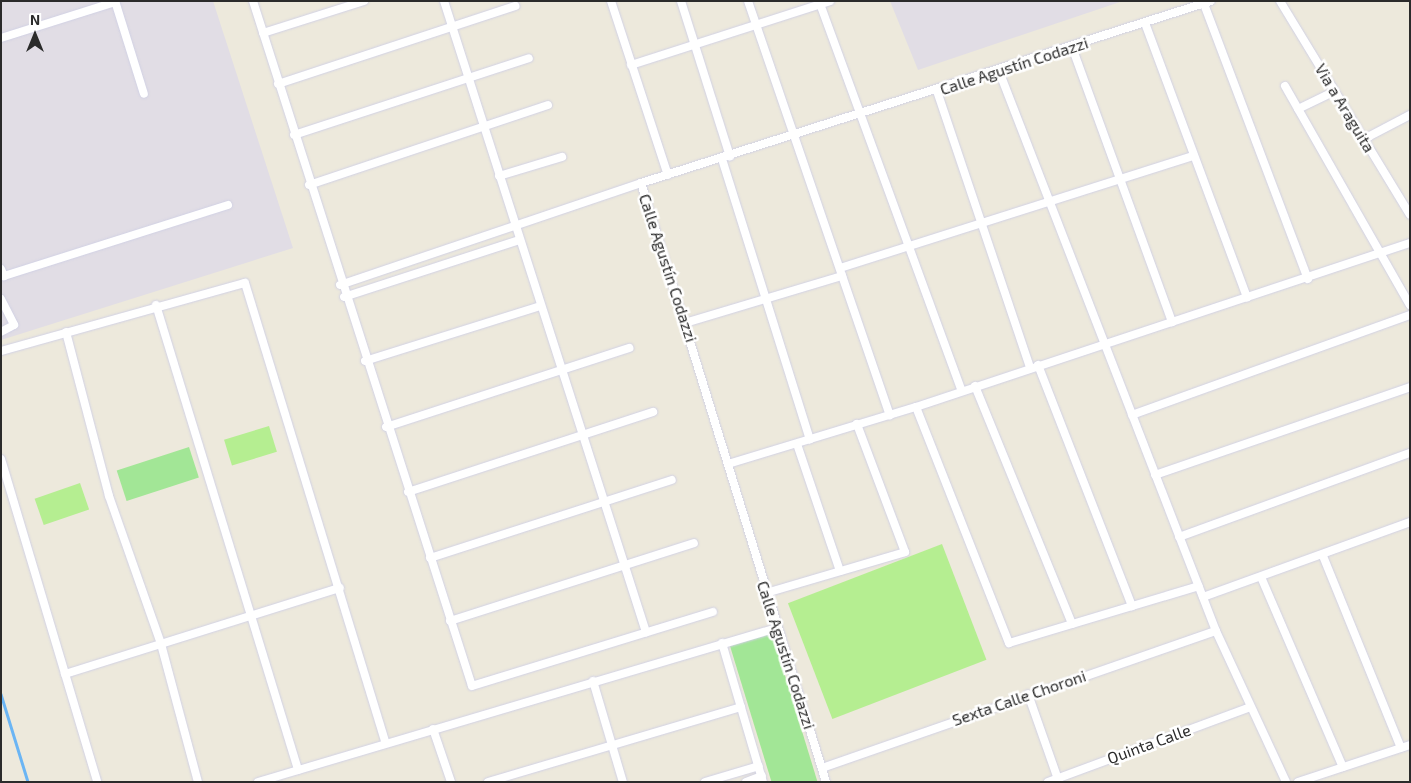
<!DOCTYPE html>
<html>
<head>
<meta charset="utf-8">
<style>
	body { margin:0 }
	#map { position:relative; width:1411px; height:783px; overflow:hidden; background:#ede9dc; font-family:"Exo 2",sans-serif }
	div>[style] { position:absolute }
	.industrial>* { inset:0; background:#e1dde5 }
	.green>* { inset:0; background:#a2e696; transform-origin:0 0 }
	.pitch>* { inset:0; background:#b5ee91; transform-origin:0 0 }
	.stream>* { height:2.5px; margin:-1.25px; padding:0 1.25px; transform-origin:1.25px; border-radius:1.25px; background:#6bb5f4 }
	.roads { filter:drop-shadow(0 0 1px #d1d1e4) drop-shadow(0 0 1px #d1d1e4) }
	.minor>* { height:8px; margin:-4px; padding:0 4px; transform-origin:4px; border-radius:4px; background:#fff }
	span { translate:-50% -50%; white-space:nowrap; text-align:center; line-height:1.15; -webkit-text-stroke:5px #fff; paint-order:stroke }
	.street-label { font-size:16px; color:#2b2b2b }
	.frame { position:absolute; inset:0; border:2px solid #2b2b2b; pointer-events:none }
	.north { position:absolute; left:10px; top:10px; width:50px; height:50px; -webkit-text-stroke:4px #fff; paint-order:stroke; rotate:0deg; font-size:14px; font-weight:700; line-height:20px; text-align:center; color:#2b2b2b }
	.north::after { content:''; display:block; margin:auto; width:18px; height:22px; background:#2b2b2b; clip-path:polygon(50% 0,100% 100%,50% 72%,0 100%) }
</style>
</head>
<body>
<div id="map">
	<div class="industrial">
		<div style="clip-path:polygon(1px 1px,213px 1px,293px 248px,1px 340px)"></div>
		<div style="clip-path:polygon(890px 1px,1123px 1px,918px 70px)"></div>
	</div>
	<div class="green">
		<div style="left:189px;top:447px;width:32px;height:76px;rotate:72deg"></div>
		<div style="left:772px;top:633px;width:156px;height:44px;rotate:73deg"></div>
	</div>
	<div class="pitch">
		<div style="left:269px;top:426px;width:27px;height:47px;rotate:73deg"></div>
		<div style="left:80px;top:483px;width:28px;height:48px;rotate:71deg"></div>
		<div style="left:942px;top:544px;width:124px;height:165px;rotate:69deg"></div>
	</div>
	<div class="stream">
		<div style="left:1px;top:694px;width:92px;rotate:72.9deg"></div>
	</div>
	<div class="roads">
		<div class="minor">
			<div style="left:115px;top:1px;width:97px;rotate:72.7deg"></div>
			<div style="left:253px;top:1px;width:719px;rotate:72.27deg"></div>
			<div style="left:472px;top:686px;width:252px;rotate:-17.1deg"></div>
			<div style="left:444px;top:1px;width:663px;rotate:72.25deg"></div>
			<div style="left:611px;top:1px;width:183px;rotate:71.9deg"></div>
			<div style="left:681px;top:1px;width:163px;rotate:72.5deg"></div>
			<div style="left:748px;top:1px;width:438px;rotate:71.1deg"></div>
			<div style="left:819px;top:1px;width:415px;rotate:69.9deg"></div>
			<div style="left:1280px;top:1px;width:250px;rotate:58.7deg"></div>
			<div style="left:1204px;top:4px;width:294px;rotate:69.3deg"></div>
			<div style="left:1145px;top:23px;width:293px;rotate:69.6deg"></div>
			<div style="left:263px;top:33px;width:106px;rotate:-17.6deg"></div>
			<div style="left:1px;top:38px;width:120px;rotate:-17.5deg"></div>
			<div style="left:1072px;top:47px;width:293px;rotate:70deg"></div>
			<div style="left:631px;top:65px;width:209px;rotate:-17.8deg"></div>
			<div style="left:999px;top:71px;width:601px;rotate:68.82deg"></div>
			<div style="left:1216px;top:631px;width:166px;rotate:65.1deg"></div>
			<div style="left:278px;top:84px;width:250px;rotate:-18.2deg"></div>
			<div style="left:1285px;top:86px;width:252px;rotate:60.3deg"></div>
			<div style="left:937px;top:91px;width:292px;rotate:71.4deg"></div>
			<div style="left:1298px;top:109px;width:41px;rotate:-25.9deg"></div>
			<div style="left:294px;top:135px;width:247px;rotate:-18.1deg"></div>
			<div style="left:1364px;top:139px;width:52px;rotate:-27.6deg"></div>
			<div style="left:722px;top:159px;width:294px;rotate:72.6deg"></div>
			<div style="left:499px;top:176px;width:66px;rotate:-16.8deg"></div>
			<div style="left:309px;top:185px;width:252px;rotate:-18.5deg"></div>
			<div style="left:840px;top:268px;width:370px;rotate:-17.6deg"></div>
			<div style="left:1px;top:269px;width:8px;rotate:67deg"></div>
			<div style="left:4px;top:276px;width:235px;rotate:-17.6deg"></div>
			<div style="left:340px;top:285px;width:318px;rotate:-18.7deg"></div>
			<div style="left:344px;top:297px;width:184px;rotate:-18deg"></div>
			<div style="left:1px;top:299px;width:29px;rotate:63deg"></div>
			<div style="left:14px;top:325px;width:15px;rotate:152deg"></div>
			<div style="left:156px;top:305px;width:486px;rotate:73deg"></div>
			<div style="left:685px;top:323px;width:164px;rotate:-16.7deg"></div>
			<div style="left:66px;top:332px;width:170px;rotate:75.3deg"></div>
			<div style="left:109px;top:496px;width:157px;rotate:70.6deg"></div>
			<div style="left:161px;top:644px;width:143px;rotate:75deg"></div>
			<div style="left:1px;top:351px;width:253px;rotate:-15.6deg"></div>
			<div style="left:245px;top:283px;width:481px;rotate:73deg"></div>
			<div style="left:365px;top:361px;width:183px;rotate:-17.4deg"></div>
			<div style="left:1038px;top:365px;width:259px;rotate:68.7deg"></div>
			<div style="left:975px;top:386px;width:257px;rotate:67.8deg"></div>
			<div style="left:916px;top:407px;width:254px;rotate:68.5deg"></div>
			<div style="left:1009px;top:643px;width:198px;rotate:-16.7deg"></div>
			<div style="left:1132px;top:415px;width:295px;rotate:-19.8deg"></div>
			<div style="left:386px;top:427px;width:256px;rotate:-18deg"></div>
			<div style="left:797px;top:444px;width:134px;rotate:71.3deg"></div>
			<div style="left:1px;top:459px;width:337px;rotate:73.4deg"></div>
			<div style="left:728px;top:464px;width:196px;rotate:-16.9deg"></div>
			<div style="left:916px;top:407px;width:521px;rotate:-18.37deg"></div>
			<div style="left:1155px;top:475px;width:270px;rotate:-19deg"></div>
			<div style="left:408px;top:492px;width:258px;rotate:-18.1deg"></div>
			<div style="left:1179px;top:537px;width:246px;rotate:-20deg"></div>
			<div style="left:1323px;top:556px;width:207px;rotate:67.9deg"></div>
			<div style="left:430px;top:558px;width:254px;rotate:-17.9deg"></div>
			<div style="left:1261px;top:577px;width:207px;rotate:66.7deg"></div>
			<div style="left:766px;top:593px;width:145px;rotate:-16.4deg"></div>
			<div style="left:905px;top:552px;width:137px;rotate:-110.6deg"></div>
			<div style="left:1203px;top:597px;width:220px;rotate:-19.9deg"></div>
			<div style="left:450px;top:621px;width:256px;rotate:-17.7deg"></div>
			<div style="left:722px;top:643px;width:145px;rotate:73.6deg"></div>
			<div style="left:65px;top:674px;width:288px;rotate:-17.4deg"></div>
			<div style="left:593px;top:681px;width:105px;rotate:73.5deg"></div>
			<div style="left:1028px;top:694px;width:93px;rotate:70.6deg"></div>
			<div style="left:433px;top:729px;width:56px;rotate:71.2deg"></div>
			<div style="left:822px;top:768px;width:417px;rotate:-19.2deg"></div>
			<div style="left:258px;top:782px;width:541px;rotate:-16.53deg"></div>
			<div style="left:488px;top:782px;width:264px;rotate:-16.5deg"></div>
			<div style="left:705px;top:782px;width:56px;rotate:-16.5deg"></div>
			<div style="left:746px;top:782px;width:17px;rotate:-21deg"></div>
			<div style="left:826px;top:782px;width:627px;rotate:-107.16deg"></div>
			<div style="left:641px;top:183px;width:598px;rotate:-17.71deg"></div>
			<div style="left:1048px;top:782px;width:216px;rotate:-20.3deg"></div>
			<div style="left:1298px;top:782px;width:118px;rotate:-18.3deg"></div>
		</div>
	</div>
	<div class="street-label">
		<span style="left:1014px;top:66px;rotate:-18deg">Calle Agustín Codazzi</span>
		<span style="left:1345px;top:108px;rotate:59deg">Via a Araguita</span>
		<span style="left:668px;top:268px;rotate:72deg">Calle Agustín Codazzi</span>
		<span style="left:786px;top:655px;rotate:72deg">Calle Agustín Codazzi</span>
		<span style="left:1019px;top:698px;rotate:-19deg">Sexta Calle Choroni</span>
		<span style="left:1149px;top:744px;rotate:-20deg">Quinta Calle</span>
	</div>
	<div class="frame"></div>
	<div class="north">N</div>
</div>
</body>
</html>
